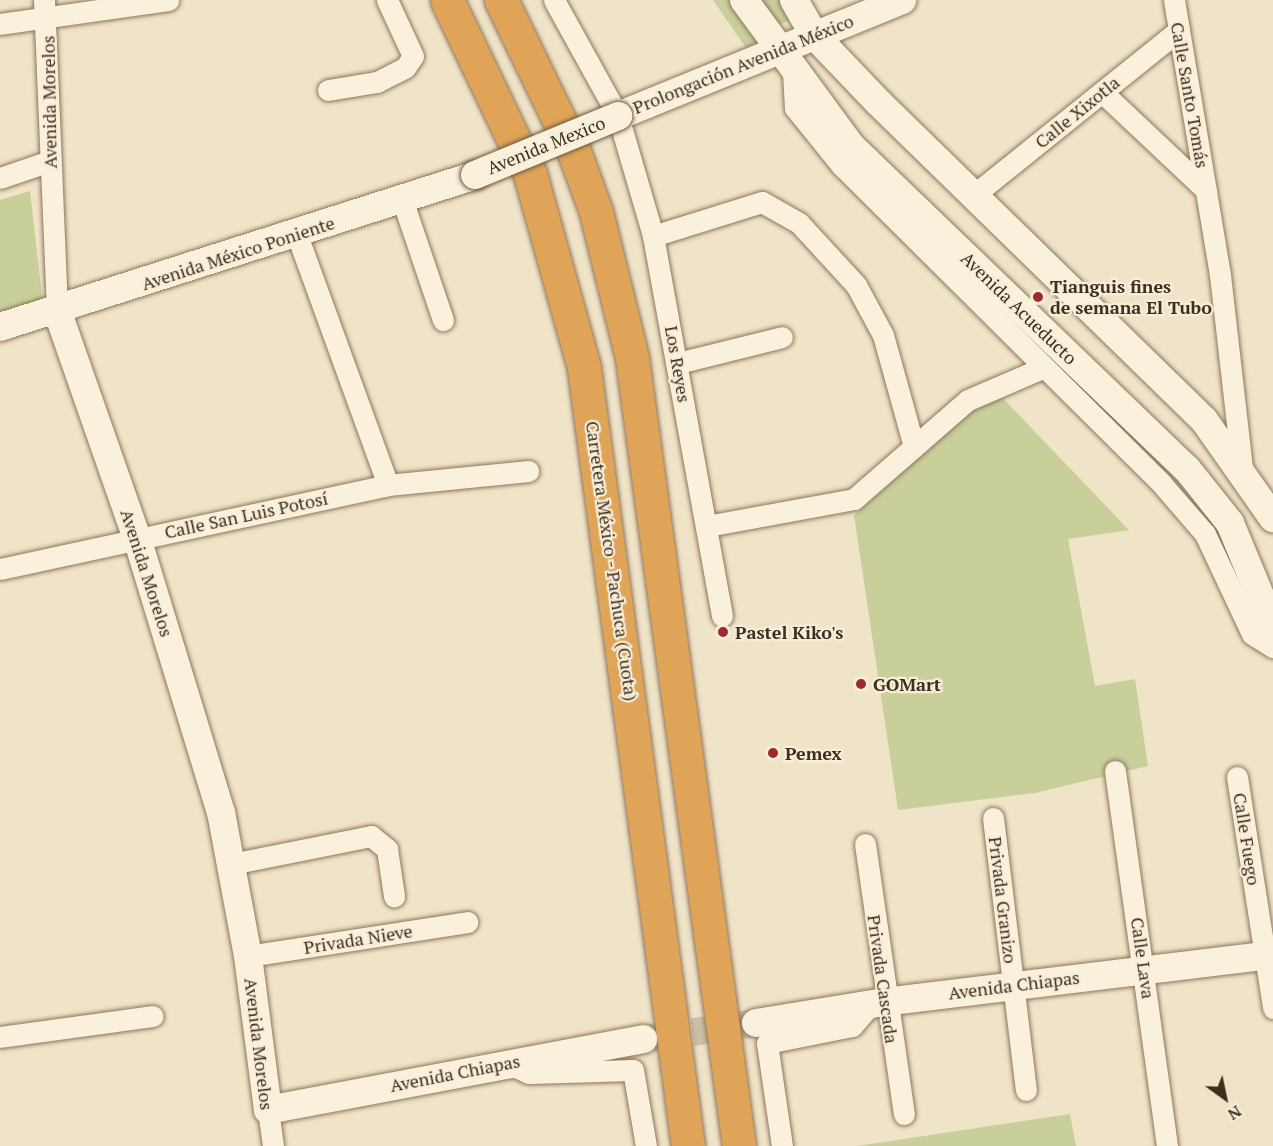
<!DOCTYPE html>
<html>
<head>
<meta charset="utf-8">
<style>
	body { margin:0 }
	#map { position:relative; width:1273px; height:1146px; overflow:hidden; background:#f0e4c8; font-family:"PT Serif",serif }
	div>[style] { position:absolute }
	.green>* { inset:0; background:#c9cf9b }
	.secondary-tunnel>* { height:28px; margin-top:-14px; transform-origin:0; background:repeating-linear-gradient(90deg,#ccc0a6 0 28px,transparent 0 42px) }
	.roads { filter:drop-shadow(0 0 2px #8d765c) drop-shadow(0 0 2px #8d765c) }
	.street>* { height:21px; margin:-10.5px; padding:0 10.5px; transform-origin:10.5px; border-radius:10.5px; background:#faf1dc }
	.secondary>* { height:28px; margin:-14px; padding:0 14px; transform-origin:14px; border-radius:14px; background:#faf1dc }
	.highway>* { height:33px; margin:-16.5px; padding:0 16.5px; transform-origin:16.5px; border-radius:16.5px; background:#e0a458 }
	.bridges { filter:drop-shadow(0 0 2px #6f573f) drop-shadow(0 0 2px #6f573f) }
	.secondary-bridge>* { height:28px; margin:-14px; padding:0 14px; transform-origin:14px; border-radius:14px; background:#faf1dc }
	.dots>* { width:16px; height:16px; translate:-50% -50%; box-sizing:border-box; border:3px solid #f7eed8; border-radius:50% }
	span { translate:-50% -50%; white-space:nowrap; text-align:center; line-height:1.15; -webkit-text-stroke:4.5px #f7eed8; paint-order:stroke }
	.street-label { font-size:18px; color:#3d2e20 }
	.poi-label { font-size:18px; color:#3d2e20; font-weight:700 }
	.left { translate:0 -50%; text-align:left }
	.north { position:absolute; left:1195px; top:1068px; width:60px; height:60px; -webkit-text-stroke:4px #f7eed8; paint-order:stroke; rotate:147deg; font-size:16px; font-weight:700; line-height:24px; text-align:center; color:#3d2e20 }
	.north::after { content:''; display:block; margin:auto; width:21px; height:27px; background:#3d2e20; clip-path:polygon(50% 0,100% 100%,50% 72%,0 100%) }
</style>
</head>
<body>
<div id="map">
	<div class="green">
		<div style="clip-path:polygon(713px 0,735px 0,761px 39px,746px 48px)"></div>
		<div style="clip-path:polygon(760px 0,784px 0,794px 18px,775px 27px)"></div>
		<div style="clip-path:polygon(30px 191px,43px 305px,0 318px,0 200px)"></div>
		<div style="clip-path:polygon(995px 390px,1129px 530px,1068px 539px,1095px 686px,1135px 679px,1148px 766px,1035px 793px,898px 810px,854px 515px)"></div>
		<div style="clip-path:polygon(1070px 1114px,1076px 1146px,857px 1146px)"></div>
	</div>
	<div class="secondary-tunnel">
		<div style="left:651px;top:1038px;width:106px;rotate:-8.1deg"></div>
	</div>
	<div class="roads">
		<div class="street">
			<div style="left:44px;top:0;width:310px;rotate:87.6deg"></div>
			<div style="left:554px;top:0;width:132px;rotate:61.1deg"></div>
			<div style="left:618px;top:116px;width:125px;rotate:73.7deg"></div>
			<div style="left:653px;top:236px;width:386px;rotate:79.7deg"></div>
			<div style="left:1174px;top:0;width:279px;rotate:80.5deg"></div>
			<div style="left:1220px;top:275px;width:195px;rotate:83.5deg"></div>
			<div style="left:0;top:24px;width:170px;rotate:-8.1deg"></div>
			<div style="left:793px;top:71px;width:37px;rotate:87deg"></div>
			<div style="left:795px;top:108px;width:75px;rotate:51deg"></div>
			<div style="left:842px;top:166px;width:450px;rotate:44.8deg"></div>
			<div style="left:1161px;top:483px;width:67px;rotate:49.2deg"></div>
			<div style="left:1205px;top:534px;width:110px;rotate:64.8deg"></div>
			<div style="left:1252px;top:634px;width:25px;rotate:32deg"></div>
			<div style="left:328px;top:90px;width:50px;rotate:-9.3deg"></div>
			<div style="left:377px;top:82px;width:31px;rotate:-27deg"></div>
			<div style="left:405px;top:68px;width:14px;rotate:-56deg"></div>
			<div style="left:413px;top:56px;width:62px;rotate:-114.9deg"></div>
			<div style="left:1102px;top:92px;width:143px;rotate:43.3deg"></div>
			<div style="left:0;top:178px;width:53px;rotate:-18.8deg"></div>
			<div style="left:975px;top:194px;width:262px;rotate:-38.8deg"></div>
			<div style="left:402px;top:199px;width:128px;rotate:71.3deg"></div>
			<div style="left:297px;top:235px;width:266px;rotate:70deg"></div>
			<div style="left:653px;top:236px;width:114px;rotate:-17.3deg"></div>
			<div style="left:762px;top:202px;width:43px;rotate:29.6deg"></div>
			<div style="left:799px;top:223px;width:84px;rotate:47.4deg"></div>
			<div style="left:856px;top:285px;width:57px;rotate:61.6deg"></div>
			<div style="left:883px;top:335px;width:116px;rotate:74.5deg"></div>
			<div style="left:678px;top:363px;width:107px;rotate:-14deg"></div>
			<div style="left:707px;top:526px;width:149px;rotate:-10.4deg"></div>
			<div style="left:854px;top:499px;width:151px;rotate:-41deg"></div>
			<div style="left:968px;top:400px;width:78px;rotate:-23.3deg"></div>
			<div style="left:0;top:569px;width:397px;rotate:-12.2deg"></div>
			<div style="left:388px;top:485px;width:141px;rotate:-5.7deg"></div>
			<div style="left:1115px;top:771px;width:379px;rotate:82.1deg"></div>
			<div style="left:1237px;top:777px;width:234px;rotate:81.1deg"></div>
			<div style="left:993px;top:818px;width:274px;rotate:83.1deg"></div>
			<div style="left:865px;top:844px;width:273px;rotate:81.8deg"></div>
			<div style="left:231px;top:864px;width:143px;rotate:-11.3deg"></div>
			<div style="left:371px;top:836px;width:21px;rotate:39deg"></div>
			<div style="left:387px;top:849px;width:48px;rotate:81.5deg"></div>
			<div style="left:248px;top:956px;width:222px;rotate:-8.8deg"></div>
			<div style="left:0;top:1037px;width:154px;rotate:-7.8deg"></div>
			<div style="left:516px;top:1067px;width:14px;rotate:25deg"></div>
			<div style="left:529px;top:1073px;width:104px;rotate:-1.7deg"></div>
			<div style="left:633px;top:1070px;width:77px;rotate:80.3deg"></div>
			<div style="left:268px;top:1110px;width:36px;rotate:82deg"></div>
			<div style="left:782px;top:1146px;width:104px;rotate:-98.3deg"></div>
			<div style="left:767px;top:1043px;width:87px;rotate:-11.3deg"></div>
			<div style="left:852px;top:1026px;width:28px;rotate:-49deg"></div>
		</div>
		<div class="secondary">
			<div style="left:744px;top:0;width:181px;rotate:53.8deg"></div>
			<div style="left:851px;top:146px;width:466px;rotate:43.9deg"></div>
			<div style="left:1187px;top:469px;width:69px;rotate:51.5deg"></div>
			<div style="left:1230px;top:523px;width:113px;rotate:67.5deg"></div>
			<div style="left:794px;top:0;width:40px;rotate:60.3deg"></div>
			<div style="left:814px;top:35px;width:94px;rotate:46.3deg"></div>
			<div style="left:879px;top:103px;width:454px;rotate:44.3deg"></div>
			<div style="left:1204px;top:420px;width:120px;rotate:54.9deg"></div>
			<div style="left:618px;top:116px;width:307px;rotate:-22.2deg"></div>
			<div style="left:57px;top:310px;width:242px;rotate:70.7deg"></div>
			<div style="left:137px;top:538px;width:287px;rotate:73deg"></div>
			<div style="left:221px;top:812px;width:147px;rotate:79.4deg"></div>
			<div style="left:248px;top:956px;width:155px;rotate:82.6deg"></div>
			<div style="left:268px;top:1110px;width:382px;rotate:-10.7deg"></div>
			<div style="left:0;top:327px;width:499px;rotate:-17.7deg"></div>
			<div style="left:756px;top:1023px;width:130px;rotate:-9.3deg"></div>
			<div style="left:884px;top:1002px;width:392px;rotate:-6.9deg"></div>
		</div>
		<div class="highway">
			<div style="left:447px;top:0;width:193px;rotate:64.5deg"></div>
			<div style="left:530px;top:174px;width:201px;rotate:74.4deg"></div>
			<div style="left:584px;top:368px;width:785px;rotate:82.39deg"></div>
			<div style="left:501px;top:0;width:165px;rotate:64.2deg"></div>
			<div style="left:573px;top:149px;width:67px;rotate:69.9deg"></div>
			<div style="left:596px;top:212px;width:150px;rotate:76.1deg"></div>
			<div style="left:632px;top:358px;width:795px;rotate:82.27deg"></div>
		</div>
	</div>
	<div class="bridges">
		<div class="secondary-bridge">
			<div style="left:475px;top:175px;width:155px;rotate:-22.4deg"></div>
		</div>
	</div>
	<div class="dots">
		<div style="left:1038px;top:297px;background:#9e2a2b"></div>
		<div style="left:723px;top:632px;background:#9e2a2b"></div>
		<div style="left:861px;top:684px;background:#9e2a2b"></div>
		<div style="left:773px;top:753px;background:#9e2a2b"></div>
	</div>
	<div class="street-label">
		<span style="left:743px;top:64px;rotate:-22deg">Prolongación Avenida México</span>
		<span style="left:1190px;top:95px;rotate:80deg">Calle Santo Tomás</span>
		<span style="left:49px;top:102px;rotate:-91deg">Avenida Morelos</span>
		<span style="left:1077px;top:112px;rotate:-39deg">Calle Xixotla</span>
		<span style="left:546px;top:145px;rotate:-22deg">Avenida Mexico</span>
		<span style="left:238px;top:253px;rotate:-18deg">Avenida México Poniente</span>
		<span style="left:1019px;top:308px;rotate:44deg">Avenida Acueducto</span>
		<span style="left:678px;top:364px;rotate:80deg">Los Reyes</span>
		<span style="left:246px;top:515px;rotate:-12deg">Calle San Luis Potosí</span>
		<span style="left:612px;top:561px;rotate:82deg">Carretera México - Pachuca (Cuota)</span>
		<span style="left:147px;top:573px;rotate:72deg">Avenida Morelos</span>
		<span style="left:1247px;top:839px;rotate:81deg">Calle Fuego</span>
		<span style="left:1003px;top:900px;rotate:83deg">Privada Granizo</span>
		<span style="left:358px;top:939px;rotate:-9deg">Privada Nieve</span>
		<span style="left:1143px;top:958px;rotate:82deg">Calle Lava</span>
		<span style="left:883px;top:979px;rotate:82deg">Privada Cascada</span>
		<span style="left:1014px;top:985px;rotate:-7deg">Avenida Chiapas</span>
		<span style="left:259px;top:1044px;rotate:83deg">Avenida Morelos</span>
		<span style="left:455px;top:1073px;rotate:-11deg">Avenida Chiapas</span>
	</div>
	<div class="poi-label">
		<span class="left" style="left:1050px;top:297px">Tianguis fines<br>de semana El Tubo</span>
		<span class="left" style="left:735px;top:632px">Pastel Kiko's</span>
		<span class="left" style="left:873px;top:684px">GOMart</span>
		<span class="left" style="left:785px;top:753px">Pemex</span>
	</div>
	<div class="north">N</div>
</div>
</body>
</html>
